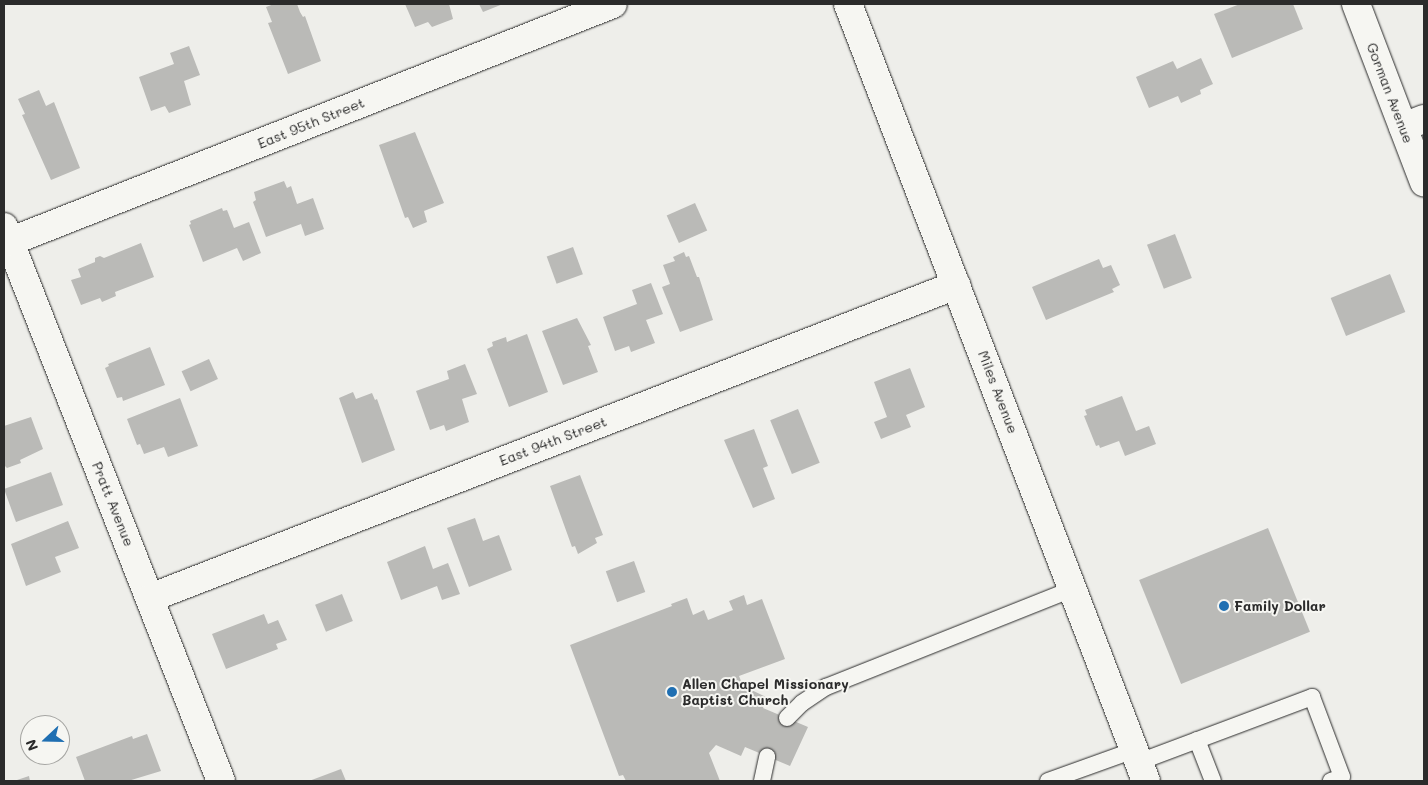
<!DOCTYPE html>
<html>
<head>
<meta charset="utf-8">
<style>
	body { margin:0 }
	#map { position:relative; width:1428px; height:785px; overflow:hidden; background:#eeeeea; font-family:Mali,sans-serif }
	div>[style] { position:absolute }
	.building>* { inset:0; background:#babab7; transform-origin:0 0 }
	.roads { filter:drop-shadow(0 0 1px #2b2b2b) drop-shadow(0 0 1px #2b2b2b) }
	.service>* { height:16px; margin:-8px; padding:0 8px; transform-origin:8px; border-radius:8px; background:#f6f6f2 }
	.minor>* { height:28px; margin:-14px; padding:0 14px; transform-origin:14px; border-radius:14px; background:#f6f6f2 }
	.primary>* { height:28px; margin:-14px; padding:0 14px; transform-origin:14px; border-radius:14px; background:#f6f6f2 }
	.dots>* { width:14px; height:14px; translate:-50% -50%; box-sizing:border-box; border:2px solid #f6f6f2; border-radius:50% }
	span { translate:-50% -50%; white-space:nowrap; text-align:center; line-height:1.15; -webkit-text-stroke:4px #f6f6f2; paint-order:stroke }
	.street-label { font-size:14px; color:#2b2b2b }
	.poi-label { font-size:14px; color:#2b2b2b; font-weight:700 }
	.left { translate:0 -50%; text-align:left }
	.frame { position:absolute; inset:0; border:5px solid #2b2b2b; pointer-events:none }
	.north { position:absolute; left:20px; top:715px; width:50px; height:50px; box-sizing:border-box; background:#f6f6f2; border:1px solid #a5a5a2; border-radius:50%; rotate:249deg; font-size:14px; font-weight:700; line-height:20px; text-align:center; color:#2b2b2b }
	.north::after { content:''; display:block; margin:auto; width:18px; height:22px; background:#1f6fb2; clip-path:polygon(50% 0,100% 100%,50% 72%,0 100%) }
</style>
</head>
<body>
<div id="map">
	<div class="building">
		<div style="clip-path:polygon(274px 4px,297px 4px,300px 12px,303px 17px,305px 16px,321px 61px,288px 74px,268px 23px,272px 22px,266px 7px)"></div>
		<div style="clip-path:polygon(405px 4px,449px 4px,453px 19px,432px 27px,428px 22px,415px 27px)"></div>
		<div style="clip-path:polygon(479px 4px,503px 4px,483px 12px)"></div>
		<div style="clip-path:polygon(1240px 4px,1293px 4px,1303px 29px,1232px 58px,1214px 14px)"></div>
		<div style="clip-path:polygon(189px 46px,200px 75px,184px 81px,191px 105px,169px 113px,165px 106px,151px 111px,139px 77px,174px 64px,170px 53px)"></div>
		<div style="clip-path:polygon(1201px 58px,1213px 84px,1200px 90px,1201px 94px,1181px 103px,1178px 96px,1149px 108px,1136px 77px,1173px 61px,1177px 69px)"></div>
		<div style="clip-path:polygon(39px 90px,46px 106px,54px 102px,80px 168px,51px 180px,22px 115px,25px 114px,18px 99px)"></div>
		<div style="clip-path:polygon(415px 132px,444px 203px,424px 211px,427px 222px,413px 228px,408px 217px,405px 218px,379px 145px)"></div>
		<div style="clip-path:polygon(284px 181px,287px 188px,291px 186px,297px 204px,313px 198px,324px 229px,305px 236px,301px 224px,266px 237px,253px 202px,256px 200px,254px 192px)"></div>
		<div style="left:695px;top:203px;width:30px;height:31px;rotate:66deg"></div>
		<div style="clip-path:polygon(222px 208px,223px 211px,227px 210px,234px 228px,249px 222px,261px 253px,243px 261px,237px 248px,203px 262px,189px 225px,191px 224px,190px 221px)"></div>
		<div style="left:1175px;top:234px;width:47px;height:30px;rotate:69deg"></div>
		<div style="clip-path:polygon(141px 243px,154px 277px,115px 292px,116px 296px,102px 302px,100px 298px,81px 305px,71px 280px,81px 277px,78px 269px,95px 262px,95px 258px,100px 256px,104px 258px)"></div>
		<div style="left:573px;top:247px;width:29px;height:28px;rotate:70deg"></div>
		<div style="clip-path:polygon(684px 252px,686px 257px,689px 256px,697px 277px,699px 277px,713px 320px,680px 332px,662px 287px,670px 284px,663px 265px,675px 261px,673px 257px)"></div>
		<div style="clip-path:polygon(1099px 259px,1103px 268px,1111px 265px,1120px 285px,1112px 289px,1114px 292px,1046px 320px,1032px 287px)"></div>
		<div style="left:1390px;top:274px;width:41px;height:64px;rotate:68deg"></div>
		<div style="clip-path:polygon(651px 283px,663px 314px,646px 320px,655px 343px,631px 352px,629px 346px,615px 351px,603px 317px,637px 304px,632px 290px)"></div>
		<div style="clip-path:polygon(577px 318px,591px 345px,588px 346px,598px 372px,563px 385px,542px 331px)"></div>
		<div style="clip-path:polygon(527px 334px,548px 392px,509px 407px,487px 349px,493px 346px,492px 342px,506px 337px,507px 342px)"></div>
		<div style="clip-path:polygon(150px 347px,165px 385px,123px 401px,122px 397px,117px 398px,105px 368px,109px 366px,108px 364px)"></div>
		<div style="left:209px;top:359px;width:22px;height:30px;rotate:66deg"></div>
		<div style="clip-path:polygon(465px 364px,477px 394px,462px 399px,469px 422px,446px 431px,444px 425px,430px 430px,416px 391px,449px 379px,447px 371px)"></div>
		<div style="clip-path:polygon(910px 368px,925px 407px,906px 415px,911px 427px,881px 439px,874px 422px,887px 417px,874px 382px)"></div>
		<div style="clip-path:polygon(353px 392px,356px 399px,372px 393px,375px 400px,377px 399px,395px 450px,362px 463px,339px 398px)"></div>
		<div style="clip-path:polygon(1122px 396px,1136px 431px,1149px 426px,1156px 444px,1125px 456px,1119px 441px,1100px 448px,1099px 445px,1096px 446px,1084px 416px,1087px 415px,1085px 410px)"></div>
		<div style="clip-path:polygon(180px 398px,198px 446px,168px 457px,164px 447px,144px 454px,140px 444px,137px 445px,127px 419px)"></div>
		<div style="left:798px;top:409px;width:58px;height:30px;rotate:68deg"></div>
		<div style="clip-path:polygon(31px 417px,43px 449px,20px 460px,21px 463px,7px 468px,4px 465px,4px 426px)"></div>
		<div style="clip-path:polygon(754px 429px,768px 466px,763px 468px,775px 499px,753px 508px,724px 440px)"></div>
		<div style="left:51px;top:472px;width:35px;height:50px;rotate:70deg"></div>
		<div style="clip-path:polygon(580px 475px,603px 535px,595px 538px,597px 543px,578px 554px,575px 546px,572px 547px,550px 486px)"></div>
		<div style="clip-path:polygon(475px 518px,483px 541px,499px 535px,512px 570px,469px 587px,447px 528px)"></div>
		<div style="clip-path:polygon(68px 521px,79px 548px,55px 557px,61px 572px,26px 586px,11px 544px)"></div>
		<div style="left:1268px;top:528px;width:112px;height:139px;rotate:68deg"></div>
		<div style="clip-path:polygon(425px 546px,433px 569px,448px 563px,460px 594px,442px 600px,437px 586px,401px 600px,387px 562px)"></div>
		<div style="left:634px;top:561px;width:33px;height:30px;rotate:70deg"></div>
		<div style="left:342px;top:594px;width:29px;height:29px;rotate:68deg"></div>
		<div style="clip-path:polygon(744px 595px,747px 605px,762px 599px,785px 659px,739px 676px,743px 686px,768px 698px,763px 708px,808px 727px,790px 766px,745px 747px,741px 756px,716px 745px,709px 753px,720px 781px,626px 781px,623px 775px,619px 776px,570px 645px,672px 606px,671px 604px,687px 598px,693px 615px,704px 610px,708px 620px,733px 610px,729px 601px)"></div>
		<div style="clip-path:polygon(264px 614px,268px 624px,278px 620px,287px 640px,276px 644px,278px 649px,226px 669px,212px 634px)"></div>
		<div style="clip-path:polygon(147px 734px,161px 771px,128px 781px,85px 781px,76px 757px,132px 736px,133px 739px)"></div>
		<div style="clip-path:polygon(341px 769px,346px 781px,309px 781px)"></div>
		<div style="clip-path:polygon(29px 776px,30px 781px,14px 781px)"></div>
	</div>
	<div class="roads">
		<div class="service">
			<div style="left:787px;top:718px;width:21px;rotate:-45deg"></div>
			<div style="left:802px;top:703px;width:29px;rotate:-34deg"></div>
			<div style="left:826px;top:687px;width:265px;rotate:-21.7deg"></div>
			<div style="left:1197px;top:740px;width:44px;rotate:68.7deg"></div>
			<div style="left:1139px;top:762px;width:185px;rotate:-20.6deg"></div>
			<div style="left:1312px;top:697px;width:85px;rotate:69.4deg"></div>
			<div style="left:1342px;top:777px;width:12px;rotate:160deg"></div>
			<div style="left:762px;top:781px;width:25px;rotate:-78deg"></div>
			<div style="left:1048px;top:781px;width:91px;rotate:-19.8deg"></div>
		</div>
		<div class="minor">
			<div style="left:1356px;top:4px;width:191px;rotate:69.1deg"></div>
			<div style="left:1403px;top:127px;width:22px;rotate:-21deg"></div>
			<div style="left:4px;top:227px;width:595px;rotate:68.61deg"></div>
			<div style="left:9px;top:242px;width:649px;rotate:-21.51deg"></div>
			<div style="left:150px;top:598px;width:865px;rotate:-21.22deg"></div>
		</div>
		<div class="primary">
			<div style="left:848px;top:4px;width:832px;rotate:69.02deg"></div>
		</div>
	</div>
	<div class="dots">
		<div style="left:1224px;top:606px;background:#1f6fb2"></div>
		<div style="left:672px;top:692px;background:#1f6fb2"></div>
	</div>
	<div class="street-label">
		<span style="left:1390px;top:93px;rotate:69deg">Gorman Avenue</span>
		<span style="left:311px;top:123px;rotate:-22deg">East 95th Street</span>
		<span style="left:998px;top:392px;rotate:69deg">Miles Avenue</span>
		<span style="left:553px;top:441px;rotate:-21deg">East 94th Street</span>
		<span style="left:113px;top:504px;rotate:68deg">Pratt Avenue</span>
	</div>
	<div class="poi-label">
		<span class="left" style="left:1234px;top:606px">Family Dollar</span>
		<span class="left" style="left:682px;top:692px">Allen Chapel Missionary<br>Baptist Church</span>
	</div>
	<div class="frame"></div>
	<div class="north">N</div>
</div>
</body>
</html>
